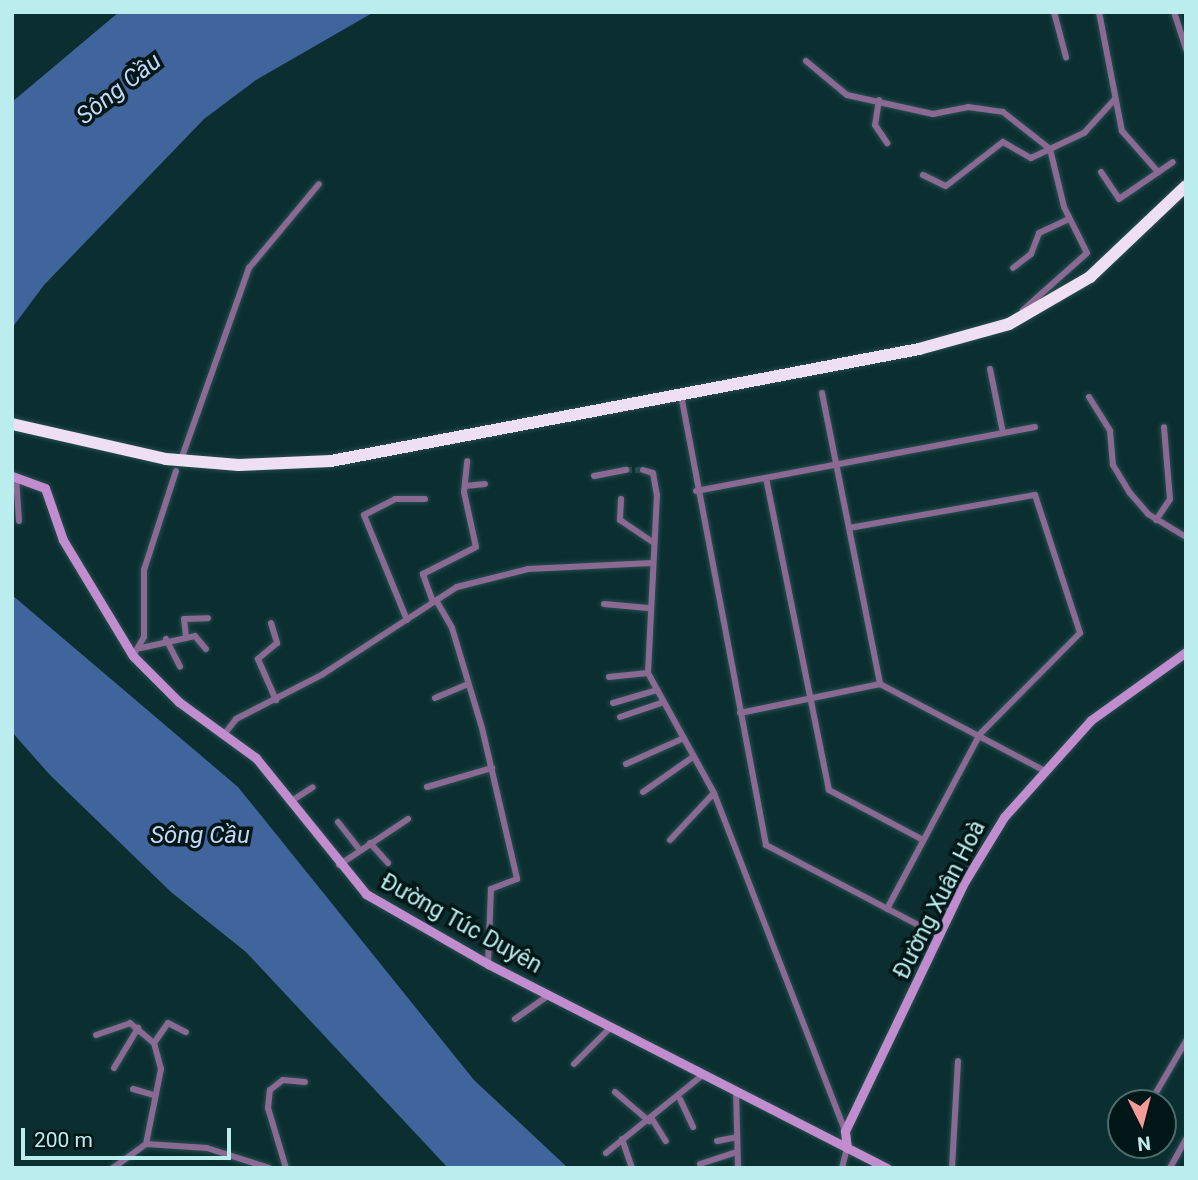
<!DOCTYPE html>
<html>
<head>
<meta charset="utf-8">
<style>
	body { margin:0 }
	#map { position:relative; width:1198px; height:1180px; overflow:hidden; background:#0b2f31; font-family:Roboto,sans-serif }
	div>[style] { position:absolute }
	.water>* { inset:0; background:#40659d }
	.street-tunnel>* { height:6px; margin-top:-3px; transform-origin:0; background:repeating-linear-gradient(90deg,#264c4d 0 6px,transparent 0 9px) }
	.roads { filter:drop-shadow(0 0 2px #274d4f) drop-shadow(0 0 2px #274d4f) }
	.street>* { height:6px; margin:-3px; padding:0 3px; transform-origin:3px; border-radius:3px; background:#8a6a93 }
	.secondary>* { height:9px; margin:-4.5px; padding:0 4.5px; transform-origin:4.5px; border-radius:4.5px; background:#c18dcf }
	.highway>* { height:12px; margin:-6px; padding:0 6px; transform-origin:6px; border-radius:6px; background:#efdff3 }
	span { translate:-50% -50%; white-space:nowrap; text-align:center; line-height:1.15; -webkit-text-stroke:7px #011617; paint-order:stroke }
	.street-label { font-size:23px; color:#bcedee }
	.water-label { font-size:24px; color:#c2d8f9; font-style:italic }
	.frame { position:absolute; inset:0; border:14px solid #bcedee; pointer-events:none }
	.north { position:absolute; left:1107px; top:1089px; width:70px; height:70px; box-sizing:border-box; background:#011617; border:2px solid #4c6c6d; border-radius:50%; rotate:174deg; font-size:19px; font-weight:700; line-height:28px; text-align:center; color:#bcedee }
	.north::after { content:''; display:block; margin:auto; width:24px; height:32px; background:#f59b9c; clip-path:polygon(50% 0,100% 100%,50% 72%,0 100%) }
	.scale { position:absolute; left:21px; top:1128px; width:210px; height:32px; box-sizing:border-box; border:4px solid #bcedee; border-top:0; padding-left:9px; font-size:21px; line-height:24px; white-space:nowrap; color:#bcedee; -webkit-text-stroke:5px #011617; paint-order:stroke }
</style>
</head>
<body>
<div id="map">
	<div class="water">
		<div style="clip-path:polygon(119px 12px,374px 12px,256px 80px,204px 119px,44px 285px,12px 328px,12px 102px)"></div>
		<div style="clip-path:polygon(12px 595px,238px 787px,474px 1080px,568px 1168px,448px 1168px,246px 952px,171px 892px,50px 775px,12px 732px)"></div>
	</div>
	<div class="street-tunnel">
		<div style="left:626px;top:470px;width:17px"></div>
	</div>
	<div class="roads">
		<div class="street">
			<div style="left:1054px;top:12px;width:47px;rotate:75.1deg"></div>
			<div style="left:1099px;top:12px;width:121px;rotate:79.1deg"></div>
			<div style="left:1122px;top:131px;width:55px;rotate:48.7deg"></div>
			<div style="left:1174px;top:12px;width:40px;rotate:72deg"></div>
			<div style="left:806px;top:61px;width:53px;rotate:39.7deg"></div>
			<div style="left:847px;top:95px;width:88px;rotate:12.5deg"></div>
			<div style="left:933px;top:114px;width:36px;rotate:-11deg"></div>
			<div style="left:968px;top:107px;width:35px;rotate:8deg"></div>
			<div style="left:1003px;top:112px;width:60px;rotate:38.2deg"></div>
			<div style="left:1050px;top:149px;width:60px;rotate:76.4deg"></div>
			<div style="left:1064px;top:207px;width:51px;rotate:63.4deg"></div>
			<div style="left:1087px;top:253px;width:86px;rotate:138.3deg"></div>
			<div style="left:879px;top:100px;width:25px;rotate:99deg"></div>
			<div style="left:875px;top:125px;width:22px;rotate:56deg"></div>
			<div style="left:1101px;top:172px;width:32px;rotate:56deg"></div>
			<div style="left:1119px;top:199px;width:65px;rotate:-34.4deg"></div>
			<div style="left:923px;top:175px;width:25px;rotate:26deg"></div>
			<div style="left:946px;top:186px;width:72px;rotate:-37.7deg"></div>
			<div style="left:1003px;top:142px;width:32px;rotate:30deg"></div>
			<div style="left:1031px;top:158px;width:59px;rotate:-25.3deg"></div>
			<div style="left:1084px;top:133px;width:46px;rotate:-47.6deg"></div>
			<div style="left:1013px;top:268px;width:23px;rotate:-38deg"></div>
			<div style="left:1031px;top:254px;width:22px;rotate:-69deg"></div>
			<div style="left:1039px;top:233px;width:33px;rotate:-25deg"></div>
			<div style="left:990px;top:369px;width:65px;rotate:78.5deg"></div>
			<div style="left:822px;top:393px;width:297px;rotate:78.7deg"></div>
			<div style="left:880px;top:684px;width:187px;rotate:27.8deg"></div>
			<div style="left:681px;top:395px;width:458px;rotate:79.3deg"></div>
			<div style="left:766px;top:845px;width:195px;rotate:27.7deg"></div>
			<div style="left:1089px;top:397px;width:40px;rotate:58deg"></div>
			<div style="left:1110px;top:431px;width:34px;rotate:85deg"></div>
			<div style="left:1113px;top:465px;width:33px;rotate:59deg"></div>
			<div style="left:1130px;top:493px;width:28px;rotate:49deg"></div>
			<div style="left:1148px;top:514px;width:44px;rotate:31.2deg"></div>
			<div style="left:182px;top:457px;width:201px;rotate:-70.5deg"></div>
			<div style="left:249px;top:268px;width:109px;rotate:-50.2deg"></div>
			<div style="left:643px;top:470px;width:10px;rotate:17deg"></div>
			<div style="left:653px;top:473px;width:22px;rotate:80deg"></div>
			<div style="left:657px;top:495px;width:178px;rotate:92.9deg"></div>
			<div style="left:648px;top:673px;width:137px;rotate:61.2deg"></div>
			<div style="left:714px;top:793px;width:362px;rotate:68.8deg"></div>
			<div style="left:594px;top:476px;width:33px;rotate:-11deg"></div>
			<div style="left:16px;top:477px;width:44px;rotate:86.1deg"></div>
			<div style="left:766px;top:478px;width:318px;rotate:78.6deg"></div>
			<div style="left:829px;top:790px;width:106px;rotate:28deg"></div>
			<div style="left:465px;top:486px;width:20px;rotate:-6deg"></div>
			<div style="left:696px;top:491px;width:345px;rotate:-10.7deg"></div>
			<div style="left:621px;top:499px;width:21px;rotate:93deg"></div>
			<div style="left:620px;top:520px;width:40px;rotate:34deg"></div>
			<div style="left:1156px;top:520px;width:25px;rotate:-56deg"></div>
			<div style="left:1170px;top:499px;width:72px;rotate:-94.8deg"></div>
			<div style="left:849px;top:528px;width:189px;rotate:-10.1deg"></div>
			<div style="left:1035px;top:495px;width:145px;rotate:71.9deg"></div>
			<div style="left:1080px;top:633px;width:142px;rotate:134.7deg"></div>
			<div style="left:980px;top:734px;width:198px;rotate:118deg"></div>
			<div style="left:436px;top:600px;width:32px;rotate:60deg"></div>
			<div style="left:452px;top:628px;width:104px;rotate:73.3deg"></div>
			<div style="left:482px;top:728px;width:155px;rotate:76.9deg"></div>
			<div style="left:517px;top:879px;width:28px;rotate:159deg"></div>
			<div style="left:491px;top:889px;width:75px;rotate:92.3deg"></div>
			<div style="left:433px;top:602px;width:30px;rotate:-110deg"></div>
			<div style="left:423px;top:574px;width:59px;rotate:-27deg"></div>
			<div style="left:476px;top:547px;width:56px;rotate:-102.3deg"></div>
			<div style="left:464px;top:492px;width:31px;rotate:-84deg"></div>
			<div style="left:604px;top:604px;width:44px;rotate:5.2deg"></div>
			<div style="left:407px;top:620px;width:113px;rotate:-112.3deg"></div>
			<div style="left:364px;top:515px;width:35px;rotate:-27deg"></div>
			<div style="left:395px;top:499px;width:30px"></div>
			<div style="left:271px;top:623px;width:21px;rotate:73deg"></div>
			<div style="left:277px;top:643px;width:25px;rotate:140deg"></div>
			<div style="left:258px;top:659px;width:45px;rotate:66.3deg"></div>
			<div style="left:186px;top:637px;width:18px;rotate:-96deg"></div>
			<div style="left:184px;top:619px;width:24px;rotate:-2deg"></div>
			<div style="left:166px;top:639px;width:31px;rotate:63deg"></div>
			<div style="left:141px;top:648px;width:55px;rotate:-12.5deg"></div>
			<div style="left:195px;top:636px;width:17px;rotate:50deg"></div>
			<div style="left:133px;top:656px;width:22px;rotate:-60deg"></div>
			<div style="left:144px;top:637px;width:67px;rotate:-90deg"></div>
			<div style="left:144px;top:570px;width:104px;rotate:-72.1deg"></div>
			<div style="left:609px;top:677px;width:39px;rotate:-6deg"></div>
			<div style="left:435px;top:698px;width:36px;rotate:-23deg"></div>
			<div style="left:613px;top:703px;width:43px;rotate:-16.3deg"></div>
			<div style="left:740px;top:713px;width:143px;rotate:-11.7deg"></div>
			<div style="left:620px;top:717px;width:43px;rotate:-18.9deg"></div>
			<div style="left:226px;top:732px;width:16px;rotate:-52deg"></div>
			<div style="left:236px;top:719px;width:98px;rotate:-27.3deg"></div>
			<div style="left:323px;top:674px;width:160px;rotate:-33deg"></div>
			<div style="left:457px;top:587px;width:73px;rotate:-14.2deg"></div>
			<div style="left:528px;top:569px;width:124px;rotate:-2.8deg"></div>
			<div style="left:626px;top:764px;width:61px;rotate:-24.1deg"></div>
			<div style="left:427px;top:787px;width:68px;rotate:-16.3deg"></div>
			<div style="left:643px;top:792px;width:61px;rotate:-35deg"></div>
			<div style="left:290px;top:802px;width:27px;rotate:-33deg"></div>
			<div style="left:338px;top:822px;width:36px;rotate:52deg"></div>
			<div style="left:670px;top:840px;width:64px;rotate:-46.9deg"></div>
			<div style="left:370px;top:843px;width:27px;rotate:48deg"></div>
			<div style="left:339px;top:865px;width:83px;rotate:-33.7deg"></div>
			<div style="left:515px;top:1019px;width:42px;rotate:-35.2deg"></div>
			<div style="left:96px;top:1035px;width:36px;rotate:-19deg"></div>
			<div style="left:130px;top:1023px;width:31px;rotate:40deg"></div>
			<div style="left:154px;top:1043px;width:27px;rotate:75deg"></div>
			<div style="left:161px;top:1069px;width:76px;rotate:101.3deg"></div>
			<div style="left:154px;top:1043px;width:24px;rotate:-55deg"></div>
			<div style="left:168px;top:1023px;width:20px;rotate:27deg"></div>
			<div style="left:574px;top:1064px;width:52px;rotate:-45deg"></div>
			<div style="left:114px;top:1068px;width:47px;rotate:-59deg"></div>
			<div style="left:133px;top:1089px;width:22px;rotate:16deg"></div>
			<div style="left:736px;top:1090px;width:78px;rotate:88.5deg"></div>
			<div style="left:615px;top:1092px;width:45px;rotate:40.5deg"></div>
			<div style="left:1154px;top:1096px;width:64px;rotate:-59.8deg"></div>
			<div style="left:680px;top:1099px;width:31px;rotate:65deg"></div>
			<div style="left:652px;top:1119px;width:26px;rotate:58deg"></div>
			<div style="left:622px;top:1139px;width:31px;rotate:71deg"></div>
			<div style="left:717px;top:1141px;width:20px;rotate:-11deg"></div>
			<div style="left:606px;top:1153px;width:126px;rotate:-38.9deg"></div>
			<div style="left:700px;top:1164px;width:39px;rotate:-18deg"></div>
			<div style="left:113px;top:1168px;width:41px;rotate:-36deg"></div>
			<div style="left:146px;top:1144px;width:61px;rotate:3.8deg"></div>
			<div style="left:207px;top:1148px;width:65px;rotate:17.9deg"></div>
			<div style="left:286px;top:1168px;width:63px;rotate:-106.7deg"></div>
			<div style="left:268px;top:1108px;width:18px;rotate:-84deg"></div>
			<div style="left:270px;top:1090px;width:16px;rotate:-38deg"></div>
			<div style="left:283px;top:1080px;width:22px;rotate:5deg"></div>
			<div style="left:842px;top:1168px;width:21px;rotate:-76deg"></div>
			<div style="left:952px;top:1168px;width:107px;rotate:-86.8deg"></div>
			<div style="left:1170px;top:1168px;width:33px;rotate:-61deg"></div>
		</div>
		<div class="secondary">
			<div style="left:12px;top:476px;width:35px;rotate:20deg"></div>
			<div style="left:45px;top:488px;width:55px;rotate:70.9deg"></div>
			<div style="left:63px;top:540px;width:135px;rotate:58.9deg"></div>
			<div style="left:133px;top:656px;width:65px;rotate:45deg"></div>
			<div style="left:179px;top:702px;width:95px;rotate:36deg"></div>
			<div style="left:256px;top:758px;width:175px;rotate:51deg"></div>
			<div style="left:366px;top:894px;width:141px;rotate:29.8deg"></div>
			<div style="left:488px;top:964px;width:448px;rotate:27.1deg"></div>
			<div style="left:847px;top:1148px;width:17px;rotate:-97deg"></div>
			<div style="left:845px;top:1131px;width:277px;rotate:-64.4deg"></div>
			<div style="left:965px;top:881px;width:75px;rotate:-58.6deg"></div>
			<div style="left:1004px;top:817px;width:130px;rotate:-48.1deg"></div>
			<div style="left:1091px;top:720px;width:117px;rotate:-35.6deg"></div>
		</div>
		<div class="highway">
			<div style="left:12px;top:424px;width:158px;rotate:12.8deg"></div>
			<div style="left:166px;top:459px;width:73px;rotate:4.7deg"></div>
			<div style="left:239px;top:465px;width:92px;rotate:-2.5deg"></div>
			<div style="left:331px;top:461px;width:599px;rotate:-10.78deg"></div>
			<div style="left:919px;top:349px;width:93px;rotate:-15.5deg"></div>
			<div style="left:1009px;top:324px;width:94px;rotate:-30.1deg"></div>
			<div style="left:1090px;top:277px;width:132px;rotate:-43.5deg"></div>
		</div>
	</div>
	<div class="street-label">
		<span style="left:940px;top:900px;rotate:-63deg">Đường Xuân Hoà</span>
		<span style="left:461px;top:924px;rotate:29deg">Đường Túc Duyên</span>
	</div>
	<div class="water-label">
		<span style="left:119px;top:89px;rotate:-38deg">Sông Cầu</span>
		<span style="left:200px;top:836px">Sông Cầu</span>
	</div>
	<div class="frame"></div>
	<div class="north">N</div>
	<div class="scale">200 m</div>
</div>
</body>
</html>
